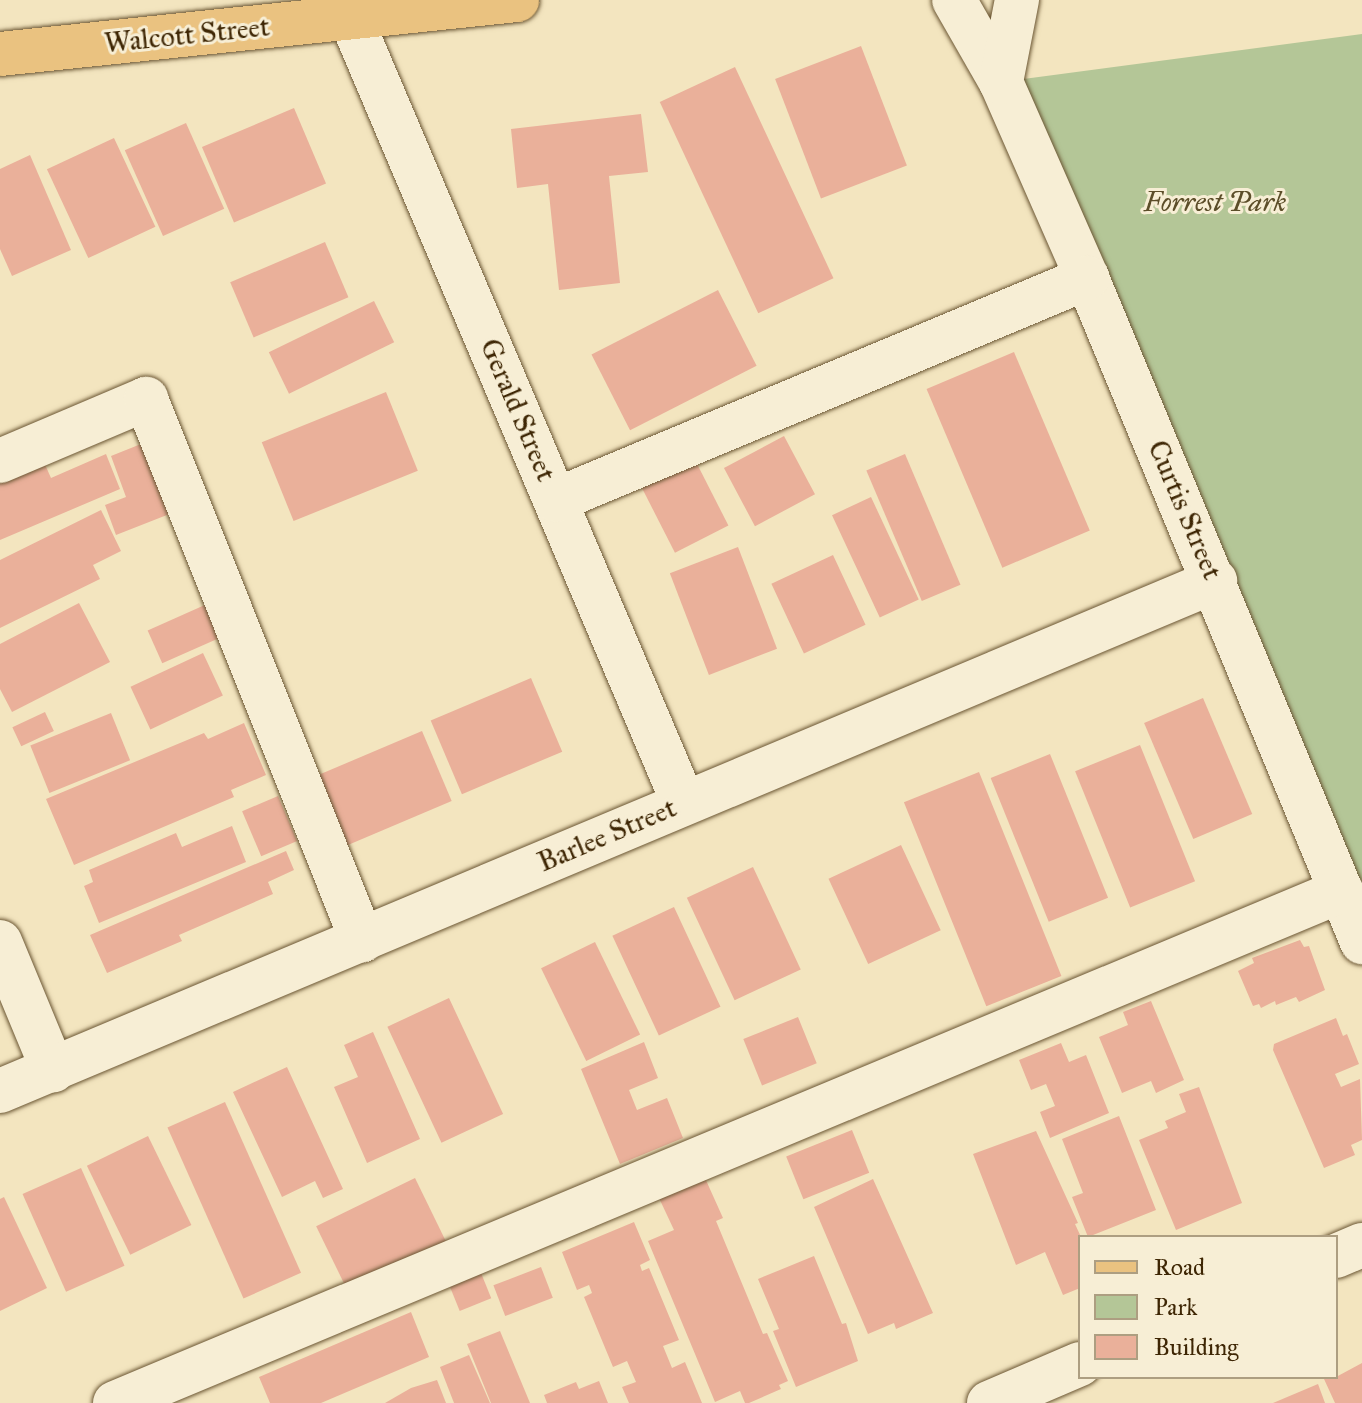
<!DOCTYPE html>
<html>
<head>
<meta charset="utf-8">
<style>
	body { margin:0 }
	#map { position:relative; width:1362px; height:1403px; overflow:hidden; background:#f3e5bf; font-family:"IM FELL Great Primer",serif }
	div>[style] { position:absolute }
	.green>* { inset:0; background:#b4c697 }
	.building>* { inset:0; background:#eab09a; transform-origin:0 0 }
	.roads { filter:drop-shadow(0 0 2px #6b5633) drop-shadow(0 0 2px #6b5633) }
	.minor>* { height:44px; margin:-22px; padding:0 22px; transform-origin:22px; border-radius:22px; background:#f7eed5 }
	.major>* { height:44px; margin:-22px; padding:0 22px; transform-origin:22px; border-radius:22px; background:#eac280 }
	span { translate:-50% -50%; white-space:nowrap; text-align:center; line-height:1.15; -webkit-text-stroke:6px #f7eed5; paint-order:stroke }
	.street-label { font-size:28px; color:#3e2604 }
	.park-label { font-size:28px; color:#5c4e29; font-style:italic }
	.legend { position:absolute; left:1078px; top:1235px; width:260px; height:144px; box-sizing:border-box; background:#f7eed5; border:2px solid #ad9e81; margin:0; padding:10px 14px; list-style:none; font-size:24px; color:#3e2604 }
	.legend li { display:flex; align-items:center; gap:16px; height:40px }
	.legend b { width:40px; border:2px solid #ad9e81 }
</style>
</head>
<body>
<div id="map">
	<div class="green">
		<div style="clip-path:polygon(1362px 34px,1362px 942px,1001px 82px)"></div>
	</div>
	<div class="building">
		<div style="left:861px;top:46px;width:128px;height:92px;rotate:69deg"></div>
		<div style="left:735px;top:67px;width:233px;height:83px;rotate:65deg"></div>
		<div style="left:294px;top:108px;width:82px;height:100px;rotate:67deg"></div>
		<div style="clip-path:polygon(641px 114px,648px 172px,609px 176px,620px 283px,559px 290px,548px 184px,517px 188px,511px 129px)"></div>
		<div style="left:186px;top:123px;width:94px;height:67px;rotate:66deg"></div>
		<div style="left:114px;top:138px;width:98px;height:74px;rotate:65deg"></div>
		<div style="clip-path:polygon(30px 155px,71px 250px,12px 276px,0 249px,0 169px)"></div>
		<div style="left:325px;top:242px;width:60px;height:103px;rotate:67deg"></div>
		<div style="left:718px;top:290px;width:85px;height:142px;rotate:63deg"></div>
		<div style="left:374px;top:301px;width:46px;height:117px;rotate:64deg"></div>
		<div style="left:1014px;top:352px;width:194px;height:95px;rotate:67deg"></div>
		<div style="left:386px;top:392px;width:85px;height:134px;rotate:68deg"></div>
		<div style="left:784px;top:436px;width:66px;height:68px;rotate:62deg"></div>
		<div style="clip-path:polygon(146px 442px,172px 513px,116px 535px,105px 505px,126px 497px,111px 456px)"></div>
		<div style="clip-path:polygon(39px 451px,51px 478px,106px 454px,120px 489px,0 540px,0 467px)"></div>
		<div style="left:905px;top:454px;width:142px;height:42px;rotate:67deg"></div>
		<div style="left:693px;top:456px;width:78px;height:60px;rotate:63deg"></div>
		<div style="left:871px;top:497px;width:113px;height:43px;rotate:65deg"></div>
		<div style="clip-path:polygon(101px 510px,121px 551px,93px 565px,100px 579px,0 628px,0 560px)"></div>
		<div style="left:738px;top:547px;width:109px;height:73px;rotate:69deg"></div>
		<div style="left:833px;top:555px;width:77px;height:68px;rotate:65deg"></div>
		<div style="clip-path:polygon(79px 603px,110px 662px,12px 712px,0 689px,0 644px)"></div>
		<div style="left:207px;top:604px;width:36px;height:65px;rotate:66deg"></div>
		<div style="left:203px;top:653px;width:47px;height:80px;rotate:65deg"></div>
		<div style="left:531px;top:678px;width:80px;height:109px;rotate:67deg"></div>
		<div style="left:1203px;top:698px;width:126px;height:64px;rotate:67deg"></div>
		<div style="left:45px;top:712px;width:21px;height:36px;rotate:65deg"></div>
		<div style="left:111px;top:713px;width:51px;height:87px;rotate:68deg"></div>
		<div style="clip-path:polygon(244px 723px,266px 775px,231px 790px,234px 797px,74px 865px,46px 799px,204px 733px,208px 739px)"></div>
		<div style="left:422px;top:731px;width:76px;height:121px;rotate:67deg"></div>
		<div style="left:1140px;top:745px;width:147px;height:70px;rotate:68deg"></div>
		<div style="left:1050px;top:754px;width:155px;height:64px;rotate:68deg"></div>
		<div style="left:979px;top:772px;width:220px;height:81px;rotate:68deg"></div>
		<div style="left:278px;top:796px;width:49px;height:39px;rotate:67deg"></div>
		<div style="clip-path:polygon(232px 826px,246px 862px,99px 923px,84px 886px,93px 882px,89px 870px,176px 833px,182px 847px)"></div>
		<div style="left:901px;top:845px;width:94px;height:80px;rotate:65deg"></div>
		<div style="clip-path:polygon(286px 851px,294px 870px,268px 882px,273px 894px,179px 935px,182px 941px,107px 973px,90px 935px)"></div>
		<div style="left:753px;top:867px;width:113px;height:73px;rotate:65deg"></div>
		<div style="left:674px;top:907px;width:110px;height:68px;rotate:65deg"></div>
		<div style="clip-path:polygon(1300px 940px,1304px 947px,1309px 946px,1325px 990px,1299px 1002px,1296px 997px,1276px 1005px,1275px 1001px,1261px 1008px,1259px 1004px,1253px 1006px,1238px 971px,1254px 963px,1252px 958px)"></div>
		<div style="left:595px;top:942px;width:103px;height:60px;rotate:64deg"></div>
		<div style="left:449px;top:998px;width:128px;height:68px;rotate:65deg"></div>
		<div style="clip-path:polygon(1151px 1001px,1184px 1080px,1156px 1093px,1151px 1081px,1122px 1093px,1099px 1037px,1128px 1025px,1123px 1012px)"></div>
		<div style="left:798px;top:1017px;width:50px;height:59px;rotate:68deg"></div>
		<div style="clip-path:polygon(1336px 1018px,1343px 1036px,1347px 1034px,1359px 1064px,1335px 1074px,1341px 1087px,1360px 1079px,1362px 1140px,1351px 1145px,1355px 1155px,1324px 1168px,1273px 1050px,1274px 1044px)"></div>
		<div style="clip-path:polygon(373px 1032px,420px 1139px,367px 1163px,334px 1087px,358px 1077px,344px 1045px)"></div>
		<div style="clip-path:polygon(644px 1042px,658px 1078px,629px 1090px,637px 1110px,667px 1098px,683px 1138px,620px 1164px,581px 1069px)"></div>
		<div style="clip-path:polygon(1061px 1043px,1069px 1062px,1086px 1055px,1109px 1113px,1050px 1138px,1040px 1112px,1055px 1106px,1046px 1084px,1031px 1090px,1019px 1060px)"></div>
		<div style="clip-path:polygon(287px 1067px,343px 1189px,323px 1198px,315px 1181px,282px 1197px,233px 1092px)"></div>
		<div style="clip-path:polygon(1199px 1087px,1242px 1203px,1176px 1230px,1139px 1140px,1168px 1128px,1165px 1121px,1186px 1112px,1179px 1094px)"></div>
		<div style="left:225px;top:1102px;width:187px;height:63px;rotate:66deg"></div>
		<div style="clip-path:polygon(1119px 1116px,1156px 1210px,1088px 1237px,1072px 1197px,1083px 1193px,1062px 1139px)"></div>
		<div style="left:852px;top:1130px;width:46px;height:71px;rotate:68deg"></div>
		<div style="clip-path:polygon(1036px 1131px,1078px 1223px,1075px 1224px,1081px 1237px,1080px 1288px,1063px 1295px,1045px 1252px,1016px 1265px,973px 1154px)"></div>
		<div style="left:148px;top:1136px;width:99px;height:68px;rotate:64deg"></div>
		<div style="left:81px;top:1168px;width:107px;height:64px;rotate:66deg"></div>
		<div style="left:415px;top:1178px;width:74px;height:110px;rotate:64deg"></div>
		<div style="clip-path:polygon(705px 1178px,723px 1218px,716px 1221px,763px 1334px,767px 1333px,788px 1381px,779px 1385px,781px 1389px,749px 1403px,745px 1403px,740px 1391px,715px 1402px,648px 1241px,674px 1230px,659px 1198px)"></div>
		<div style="clip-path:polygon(873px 1179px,933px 1313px,896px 1329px,894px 1323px,868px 1334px,814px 1207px)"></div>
		<div style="clip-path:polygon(4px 1197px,47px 1288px,0 1311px,0 1199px)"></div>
		<div style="clip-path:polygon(634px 1222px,650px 1260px,640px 1265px,642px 1271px,649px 1268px,679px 1340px,663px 1346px,672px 1368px,685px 1362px,702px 1403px,629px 1403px,622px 1387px,636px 1382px,627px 1361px,613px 1367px,584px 1297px,592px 1293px,589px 1285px,577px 1290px,562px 1252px)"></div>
		<div style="clip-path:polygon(814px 1256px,842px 1324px,846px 1323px,858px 1361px,796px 1387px,773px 1331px,779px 1329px,758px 1279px)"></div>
		<div style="left:477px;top:1263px;width:38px;height:34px;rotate:68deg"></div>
		<div style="left:541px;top:1267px;width:33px;height:51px;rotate:69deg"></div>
		<div style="clip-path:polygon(411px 1312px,429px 1357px,321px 1403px,270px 1403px,259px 1377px)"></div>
		<div style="clip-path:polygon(500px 1331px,530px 1403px,491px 1403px,467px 1344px)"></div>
		<div style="clip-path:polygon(469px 1355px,490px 1403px,454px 1403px,440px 1367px)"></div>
		<div style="clip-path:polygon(1362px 1363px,1362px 1403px,1335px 1403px,1324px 1379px,1336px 1377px)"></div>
		<div style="clip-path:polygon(437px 1380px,446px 1403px,385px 1403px,411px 1388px)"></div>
		<div style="clip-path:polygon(599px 1381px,608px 1403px,547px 1403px,544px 1395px,576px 1382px,579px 1389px)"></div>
		<div style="clip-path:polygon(1318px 1384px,1325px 1403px,1273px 1403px)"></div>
	</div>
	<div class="roads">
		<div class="minor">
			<div style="left:954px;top:0;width:95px;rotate:60.2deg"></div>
			<div style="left:1001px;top:82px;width:214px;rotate:66.3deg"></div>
			<div style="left:1087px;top:278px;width:719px;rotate:67.5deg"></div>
			<div style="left:351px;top:19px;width:850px;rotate:67.02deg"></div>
			<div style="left:1001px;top:82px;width:84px;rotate:-79deg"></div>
			<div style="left:0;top:461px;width:159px;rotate:-23deg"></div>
			<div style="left:146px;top:399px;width:583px;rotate:68.24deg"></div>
			<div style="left:556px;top:500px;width:576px;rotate:-22.69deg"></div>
			<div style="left:0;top:942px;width:139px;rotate:67.5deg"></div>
			<div style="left:0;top:1091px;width:1318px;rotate:-22.77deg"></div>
			<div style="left:1336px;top:1256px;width:28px;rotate:-23deg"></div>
			<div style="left:115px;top:1403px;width:1329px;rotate:-22.67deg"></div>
			<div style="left:989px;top:1403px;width:99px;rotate:-23.2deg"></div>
		</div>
		<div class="major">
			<div style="left:0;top:54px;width:520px;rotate:-5.96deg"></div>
		</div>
	</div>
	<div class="street-label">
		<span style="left:187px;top:35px;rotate:-6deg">Walcott Street</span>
		<span style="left:518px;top:410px;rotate:67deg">Gerald Street</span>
		<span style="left:1185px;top:510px;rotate:67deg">Curtis Street</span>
		<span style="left:607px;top:835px;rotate:-23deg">Barlee Street</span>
	</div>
	<div class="park-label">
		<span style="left:1215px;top:202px">Forrest Park</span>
	</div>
	<ul class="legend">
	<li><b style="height:10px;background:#eac280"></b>Road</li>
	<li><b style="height:22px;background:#b4c697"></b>Park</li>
	<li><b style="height:22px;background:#eab09a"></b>Building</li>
	</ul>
</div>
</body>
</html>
